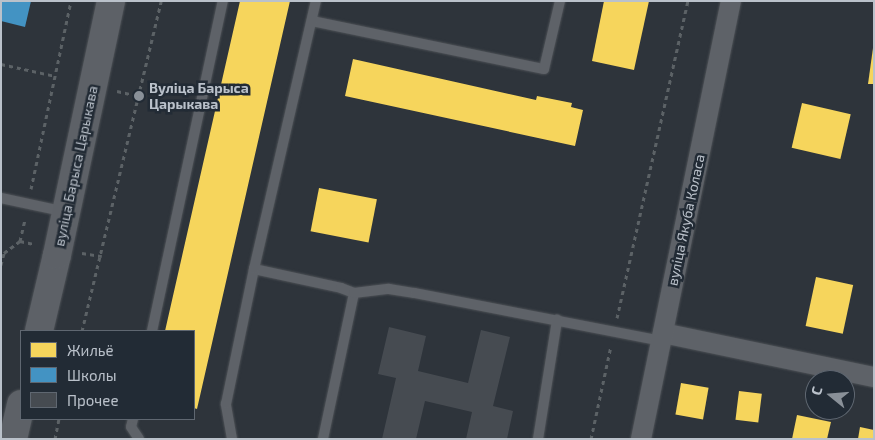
<!DOCTYPE html>
<html>
<head>
<meta charset="utf-8">
<style>
	body { margin:0 }
	#map { position:relative; width:875px; height:440px; overflow:hidden; background:#2e343b; font-family:"Exo 2",sans-serif }
	div>[style] { position:absolute }
	.homes>* { inset:0; background:#f6d55c; transform-origin:0 0 }
	.schools>* { inset:0; background:#4393c3 }
	.building>* { inset:0; background:#464b51 }
	.path>* { height:3px; margin-top:-1.5px; transform-origin:0; background:repeating-linear-gradient(90deg,#5c6266 0 4px,transparent 0 8px) }
	.roads { filter:drop-shadow(0 0 1px #4c5055) drop-shadow(0 0 1px #4c5055) }
	.service>* { height:10px; margin:-5px; padding:0 5px; transform-origin:5px; border-radius:5px; background:#5e6268 }
	.minor>* { height:20px; margin:-10px; padding:0 10px; transform-origin:10px; border-radius:10px; background:#5e6268 }
	.secondary>* { height:28px; margin:-14px; padding:0 14px; transform-origin:14px; border-radius:14px; background:#5d6167 }
	.dots>* { width:14px; height:14px; translate:-50% -50%; box-sizing:border-box; border:2px solid #222b35; border-radius:50% }
	span { translate:-50% -50%; white-space:nowrap; text-align:center; line-height:1.15; -webkit-text-stroke:5px #222b35; paint-order:stroke }
	.poi-label { font-size:14px; color:#bac1ca; font-weight:700 }
	.left { translate:0 -50%; text-align:left }
	.street-label { font-size:14px; color:#bac1ca }
	.frame { position:absolute; inset:0; border:2px solid #bac1ca; pointer-events:none }
	.legend { position:absolute; left:20px; top:330px; width:175px; height:90px; box-sizing:border-box; background:#222b35; border:1px solid #5f6771; margin:0; padding:6px 9px; list-style:none; font-size:15px; color:#bac1ca }
	.legend li { display:flex; align-items:center; gap:10px; height:25px }
	.legend b { width:25px; border:1px solid #5f6771 }
	.north { position:absolute; left:805px; top:370px; width:50px; height:50px; box-sizing:border-box; background:#222b35; border:1px solid #5f6771; border-radius:50%; rotate:287deg; font-size:14px; font-weight:700; line-height:20px; text-align:center; color:#bac1ca }
	.north::after { content:''; display:block; margin:auto; width:18px; height:22px; background:#899098; clip-path:polygon(50% 0,100% 100%,50% 72%,0 100%) }
</style>
</head>
<body>
<div id="map">
	<div class="homes">
		<div style="clip-path:polygon(240px 1px,290px 1px,197px 409px,194px 408px,194px 331px,165px 331px)"></div>
		<div style="clip-path:polygon(604px 1px,649px 1px,634px 70px,592px 61px)"></div>
		<div style="clip-path:polygon(873px 48px,874px 49px,874px 84px,868px 84px)"></div>
		<div style="clip-path:polygon(353px 59px,536px 100px,537px 96px,572px 103px,571px 107px,583px 110px,575px 146px,345px 96px)"></div>
		<div style="left:802px;top:103px;width:50px;height:46px;rotate:13deg"></div>
		<div style="left:319px;top:188px;width:59px;height:44px;rotate:11deg"></div>
		<div style="left:816px;top:277px;width:38px;height:50px;rotate:12deg"></div>
		<div style="left:681px;top:383px;width:28px;height:32px;rotate:10deg"></div>
		<div style="left:739px;top:391px;width:23px;height:29px;rotate:7deg"></div>
		<div style="clip-path:polygon(797px 415px,831px 422px,827px 439px,792px 439px)"></div>
		<div style="clip-path:polygon(860px 427px,874px 430px,874px 439px,858px 439px)"></div>
	</div>
	<div class="schools">
		<div style="clip-path:polygon(1px 1px,31px 1px,25px 27px,1px 21px)"></div>
	</div>
	<div class="building">
		<div style="clip-path:polygon(389px 327px,426px 336px,418px 371px,468px 383px,481px 330px,510px 337px,493px 406px,513px 411px,507px 439px,466px 439px,472px 412px,425px 401px,416px 439px,382px 439px,396px 378px,378px 374px)"></div>
	</div>
	<div class="path">
		<div style="left:1px;top:64px;width:55px;rotate:12.5deg"></div>
		<div style="left:117px;top:91px;width:23px;rotate:13deg"></div>
		<div style="left:31px;top:189px;width:192px;rotate:-78deg"></div>
		<div style="left:20px;top:241px;width:14px;rotate:12deg"></div>
		<div style="left:82px;top:253px;width:20px;rotate:9deg"></div>
		<div style="left:1px;top:265px;width:12px;rotate:-76deg"></div>
		<div style="left:4px;top:253px;width:20px;rotate:-37deg"></div>
		<div style="left:20px;top:241px;width:22px;rotate:-77deg"></div>
		<div style="left:617px;top:318px;width:325px;rotate:-77.4deg"></div>
		<div style="left:82px;top:331px;width:339px;rotate:-76.5deg"></div>
		<div style="left:55px;top:439px;width:20px;rotate:-79deg"></div>
		<div style="left:591px;top:439px;width:95px;rotate:-77.9deg"></div>
	</div>
	<div class="roads">
		<div class="service">
			<div style="left:312px;top:21px;width:237px;rotate:11.7deg"></div>
			<div style="left:544px;top:69px;width:70px;rotate:-76.8deg"></div>
			<div style="left:1px;top:198px;width:66px;rotate:12.2deg"></div>
			<div style="left:254px;top:269px;width:89px;rotate:12.3deg"></div>
			<div style="left:341px;top:288px;width:14px;rotate:21deg"></div>
			<div style="left:354px;top:293px;width:149px;rotate:102deg"></div>
			<div style="left:354px;top:293px;width:35px;rotate:-7deg"></div>
			<div style="left:389px;top:289px;width:26px;rotate:9deg"></div>
			<div style="left:415px;top:293px;width:251px;rotate:11deg"></div>
			<div style="left:152px;top:331px;width:338px;rotate:-77.9deg"></div>
			<div style="left:133px;top:419px;width:8px;rotate:104deg"></div>
			<div style="left:131px;top:427px;width:14px;rotate:56deg"></div>
			<div style="left:232px;top:439px;width:36px;rotate:-100deg"></div>
			<div style="left:226px;top:404px;width:138px;rotate:-78.3deg"></div>
			<div style="left:254px;top:269px;width:275px;rotate:-77deg"></div>
			<div style="left:538px;top:439px;width:121px;rotate:-80.9deg"></div>
		</div>
		<div class="minor">
			<div style="left:663px;top:333px;width:216px;rotate:11.8deg"></div>
			<div style="left:641px;top:439px;width:447px;rotate:-78.4deg"></div>
		</div>
		<div class="secondary">
			<div style="left:39px;top:331px;width:78px;rotate:-76.7deg"></div>
			<div style="left:57px;top:255px;width:260px;rotate:-78deg"></div>
			<div style="left:13px;top:439px;width:36px;rotate:-77deg"></div>
		</div>
	</div>
	<div class="dots">
		<div style="left:139px;top:96px;background:#899098"></div>
	</div>
	<div class="poi-label">
		<span class="left" style="left:149px;top:96px">Вуліца Барыса<br>Царыкава</span>
	</div>
	<div class="street-label">
		<span style="left:76px;top:166px;rotate:-78deg">вуліца Барыса Царыкава</span>
		<span style="left:686px;top:220px;rotate:-78deg">вуліца Якуба Коласа</span>
	</div>
	<div class="frame"></div>
	<ul class="legend">
	<li><b style="height:14px;background:#f6d55c"></b>Жильё</li>
	<li><b style="height:14px;background:#4393c3"></b>Школы</li>
	<li><b style="height:14px;background:#464b51"></b>Прочее</li>
	</ul>
	<div class="north">С</div>
</div>
</body>
</html>
